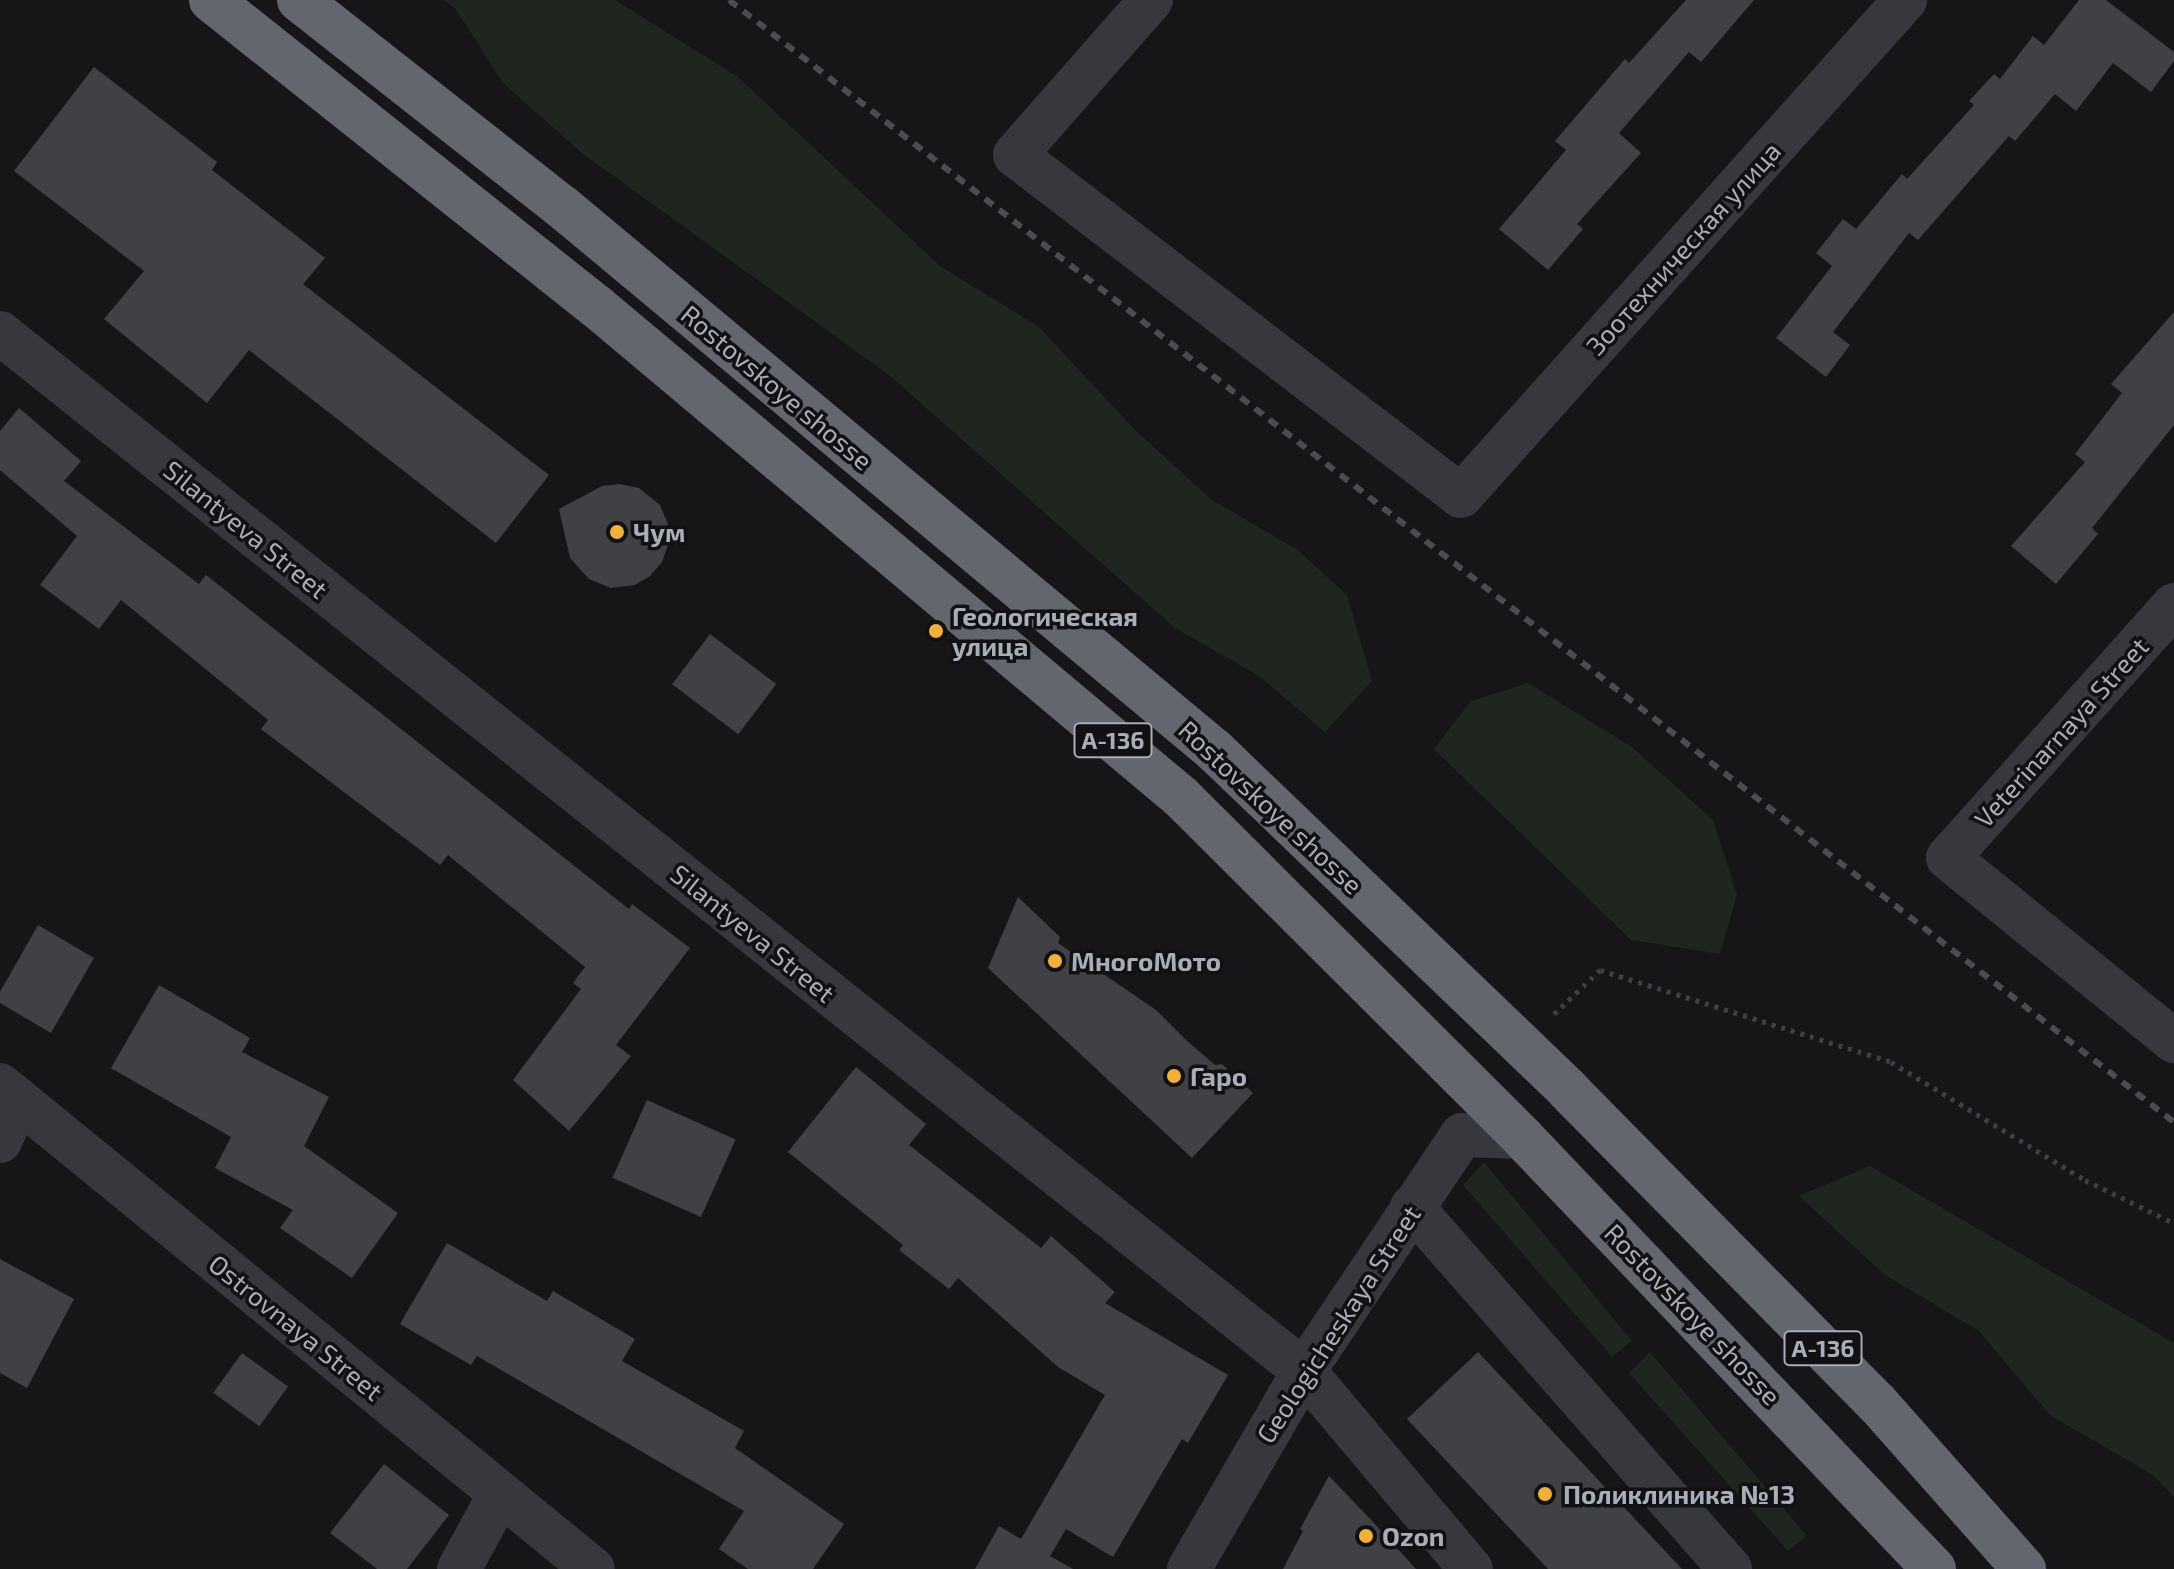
<!DOCTYPE html>
<html>
<head>
<meta charset="utf-8">
<style>
	body { margin:0 }
	#map { position:relative; width:2174px; height:1569px; overflow:hidden; background:#161618; font-family:"Exo 2",sans-serif }
	div>[style] { position:absolute }
	.green>* { inset:0; background:#1e261f }
	.building>* { inset:0; background:#404145; transform-origin:0 0 }
	.path>* { height:5px; margin-top:-2.5px; transform-origin:0; background:repeating-linear-gradient(90deg,#3d3f44 0 4px,transparent 0 10px) }
	.minor>* { height:44px; margin:-22px; padding:0 22px; transform-origin:22px; border-radius:22px; background:#37383d }
	.highway>* { height:44px; margin:-22px; padding:0 22px; transform-origin:22px; border-radius:22px; background:#63666e }
	.rail>* { height:6px; margin-top:-3px; transform-origin:0; background:repeating-linear-gradient(90deg,#4a4c52 0 10px,transparent 0 18px) }
	.dots>* { width:22px; height:22px; translate:-50% -50%; box-sizing:border-box; border:4px solid #111113; border-radius:50% }
	span { translate:-50% -50%; white-space:nowrap; text-align:center; line-height:1.15; -webkit-text-stroke:7px #111113; paint-order:stroke }
	.shield-label span { padding:2px 6px; background:#111113; border:2px solid; border-radius:6px; -webkit-text-stroke-width:0 }
	.shield-label { font-size:24px; color:#a8adb8; font-weight:700 }
	.street-label { font-size:26px; color:#a8adb8 }
	.poi-label { font-size:26px; color:#a8adb8; font-weight:700 }
	.left { translate:0 -50%; text-align:left }
</style>
</head>
<body>
<div id="map">
	<div class="green">
		<div style="clip-path:polygon(444px 0,615px 0,738px 77px,940px 266px,1039px 327px,1135px 430px,1212px 500px,1298px 550px,1347px 595px,1372px 681px,1325px 732px,1259px 676px,1175px 628px,889px 375px,582px 153px,503px 83px,455px 8px)"></div>
		<div style="clip-path:polygon(1528px 683px,1632px 747px,1713px 820px,1737px 895px,1720px 954px,1631px 940px,1434px 749px,1471px 701px)"></div>
		<div style="clip-path:polygon(1484px 1162px,1632px 1341px,1612px 1357px,1463px 1185px)"></div>
		<div style="clip-path:polygon(1870px 1166px,2174px 1343px,2174px 1497px,2153px 1475px,2050px 1415px,1979px 1331px,1885px 1275px,1799px 1196px)"></div>
		<div style="clip-path:polygon(1650px 1352px,1807px 1536px,1788px 1551px,1629px 1373px)"></div>
	</div>
	<div class="building">
		<div style="clip-path:polygon(1686px 0,1754px 0,1701px 62px,1689px 52px,1619px 133px,1641px 153px,1577px 224px,1583px 229px,1548px 270px,1499px 229px,1566px 150px,1555px 141px,1625px 59px,1629px 63px)"></div>
		<div style="clip-path:polygon(2079px 0,2106px 0,2174px 52px,2174px 61px,2151px 92px,2113px 63px,2076px 111px,2055px 94px,2015px 141px,2009px 136px,1918px 240px,1909px 233px,1833px 332px,1850px 345px,1826px 377px,1776px 338px,1832px 266px,1816px 253px,1843px 219px,1856px 229px,1902px 174px,1907px 179px,1974px 105px,1969px 101px,1994px 74px,2000px 79px,2033px 36px,2044px 45px)"></div>
		<div style="clip-path:polygon(94px 67px,217px 162px,212px 170px,325px 258px,303px 284px,549px 475px,496px 543px,249px 350px,207px 403px,104px 319px,144px 271px,14px 171px)"></div>
		<div style="clip-path:polygon(2174px 312px,2174px 425px,2092px 528px,2098px 534px,2056px 584px,2011px 546px,2085px 462px,2075px 454px,2122px 393px,2111px 384px)"></div>
		<div style="clip-path:polygon(19px 408px,81px 461px,64px 481px,199px 584px,206px 575px,629px 909px,632px 904px,690px 948px,616px 1045px,631px 1056px,569px 1131px,513px 1080px,581px 989px,573px 983px,585px 967px,448px 855px,440px 865px,261px 729px,268px 720px,121px 600px,99px 629px,40px 585px,77px 536px,0 470px,0 431px)"></div>
		<div style="clip-path:polygon(619px 484px,639px 488px,660px 505px,669px 527px,668px 545px,662px 562px,650px 576px,635px 585px,611px 588px,589px 579px,570px 558px,559px 509px,602px 486px)"></div>
		<div style="left:710px;top:634px;width:83px;height:63px;rotate:37deg"></div>
		<div style="clip-path:polygon(1018px 897px,1060px 937px,1058px 943px,1156px 1010px,1186px 1040px,1215px 1065px,1222px 1064px,1253px 1093px,1192px 1158px,988px 968px)"></div>
		<div style="clip-path:polygon(38px 925px,94px 958px,51px 1033px,0 1003px,0 992px)"></div>
		<div style="clip-path:polygon(159px 985px,250px 1038px,242px 1052px,329px 1097px,304px 1146px,398px 1213px,352px 1278px,280px 1228px,293px 1210px,215px 1168px,231px 1137px,111px 1068px)"></div>
		<div style="clip-path:polygon(856px 1067px,926px 1124px,909px 1145px,1041px 1248px,1051px 1236px,1115px 1292px,1105px 1303px,1228px 1375px,1188px 1443px,1182px 1439px,1113px 1557px,1066px 1529px,1050px 1556px,1073px 1569px,975px 1569px,999px 1526px,1021px 1539px,1105px 1395px,1058px 1367px,958px 1278px,949px 1289px,899px 1250px,903px 1245px,788px 1152px)"></div>
		<div style="left:647px;top:1100px;width:97px;height:85px;rotate:24deg"></div>
		<div style="clip-path:polygon(447px 1243px,547px 1301px,553px 1291px,635px 1339px,622px 1361px,744px 1431px,735px 1448px,844px 1524px,813px 1569px,748px 1569px,719px 1549px,744px 1511px,477px 1356px,471px 1365px,400px 1324px)"></div>
		<div style="clip-path:polygon(0 1259px,74px 1299px,27px 1388px,0 1373px)"></div>
		<div style="clip-path:polygon(1478px 1352px,1682px 1569px,1548px 1569px,1407px 1419px)"></div>
		<div style="left:242px;top:1353px;width:57px;height:49px;rotate:36deg"></div>
		<div style="clip-path:polygon(384px 1464px,449px 1515px,407px 1569px,377px 1569px,330px 1533px)"></div>
		<div style="clip-path:polygon(1329px 1476px,1373px 1522px,1416px 1569px,1283px 1569px,1303px 1531px,1300px 1529px)"></div>
	</div>
	<div class="path">
		<div style="left:1554px;top:1014px;width:64px;rotate:-43.7deg"></div>
		<div style="left:1600px;top:970px;width:305px;rotate:17.5deg"></div>
		<div style="left:1891px;top:1062px;width:227px;rotate:31.3deg"></div>
		<div style="left:2085px;top:1180px;width:99px;rotate:25.8deg"></div>
	</div>
	<div class="minor">
		<div style="left:1151px;top:0;width:206px;rotate:131.3deg"></div>
		<div style="left:1015px;top:155px;width:561px;rotate:37.4deg"></div>
		<div style="left:1461px;top:496px;width:666px;rotate:-48.17deg"></div>
		<div style="left:0;top:333px;width:1667px;rotate:38.52deg"></div>
		<div style="left:1304px;top:1371px;width:259px;rotate:49.9deg"></div>
		<div style="left:2174px;top:605px;width:339px;rotate:131.8deg"></div>
		<div style="left:1948px;top:858px;width:291px;rotate:39deg"></div>
		<div style="left:0;top:1085px;width:765px;rotate:39.22deg"></div>
		<div style="left:0;top:1141px;width:45px;rotate:-65.1deg"></div>
		<div style="left:1412px;top:1207px;width:482px;rotate:48.7deg"></div>
		<div style="left:459px;top:1569px;width:85px;rotate:-61.3deg"></div>
		<div style="left:1189px;top:1569px;width:229px;rotate:-59.9deg"></div>
		<div style="left:1304px;top:1371px;width:284px;rotate:-56.2deg"></div>
		<div style="left:1462px;top:1135px;width:60px;rotate:1.9deg"></div>
	</div>
	<div class="highway">
		<div style="left:211px;top:0;width:492px;rotate:38.5deg"></div>
		<div style="left:596px;top:306px;width:764px;rotate:40.01deg"></div>
		<div style="left:1181px;top:797px;width:482px;rotate:44.9deg"></div>
		<div style="left:1522px;top:1137px;width:597px;rotate:46.36deg"></div>
		<div style="left:299px;top:0;width:333px;rotate:38.2deg"></div>
		<div style="left:561px;top:206px;width:850px;rotate:39.8deg"></div>
		<div style="left:1214px;top:750px;width:491px;rotate:43.8deg"></div>
		<div style="left:1568px;top:1090px;width:440px;rotate:45.4deg"></div>
		<div style="left:1877px;top:1403px;width:222px;rotate:48.5deg"></div>
	</div>
	<div class="rail">
		<div style="left:729px;top:0;width:1829px;rotate:37.83deg"></div>
	</div>
	<div class="dots">
		<div style="left:617px;top:532px;background:#f2b134"></div>
		<div style="left:936px;top:631px;background:#f2b134"></div>
		<div style="left:1055px;top:961px;background:#f2b134"></div>
		<div style="left:1174px;top:1076px;background:#f2b134"></div>
		<div style="left:1545px;top:1494px;background:#f2b134"></div>
		<div style="left:1366px;top:1536px;background:#f2b134"></div>
	</div>
	<div class="shield-label">
		<span style="left:1113px;top:740px">А-136</span>
		<span style="left:1823px;top:1348px">А-136</span>
	</div>
	<div class="street-label">
		<span style="left:1683px;top:248px;rotate:-48deg">Зоотехническая улица</span>
		<span style="left:777px;top:387px;rotate:40deg">Rostovskoye shosse</span>
		<span style="left:246px;top:529px;rotate:39deg">Silantyeva Street</span>
		<span style="left:2061px;top:732px;rotate:-48deg">Veterinarnaya Street</span>
		<span style="left:1271px;top:807px;rotate:43deg">Rostovskoye shosse</span>
		<span style="left:753px;top:933px;rotate:39deg">Silantyeva Street</span>
		<span style="left:1693px;top:1314px;rotate:46deg">Rostovskoye shosse</span>
		<span style="left:1338px;top:1324px;rotate:-57deg">Geologicheskaya Street</span>
		<span style="left:296px;top:1327px;rotate:39deg">Ostrovnaya Street</span>
	</div>
	<div class="poi-label">
		<span class="left" style="left:633px;top:532px">Чум</span>
		<span class="left" style="left:952px;top:631px">Геологическая<br>улица</span>
		<span class="left" style="left:1071px;top:961px">МногоМото</span>
		<span class="left" style="left:1190px;top:1076px">Гаро</span>
		<span class="left" style="left:1563px;top:1494px">Поликлиника №13</span>
		<span class="left" style="left:1382px;top:1536px">Ozon</span>
	</div>
</div>
</body>
</html>
